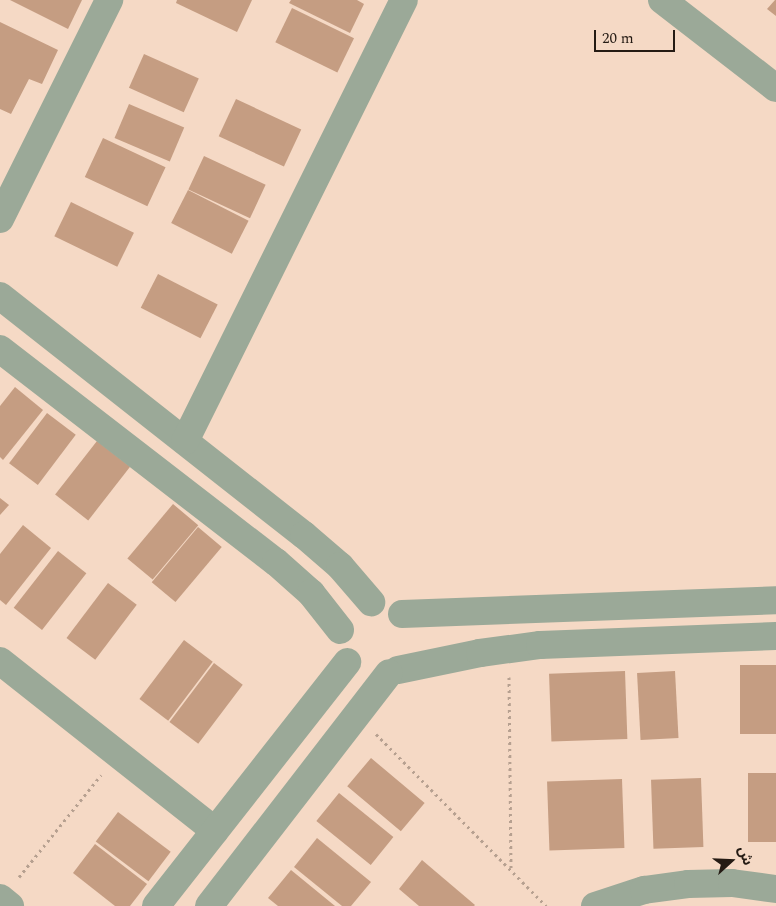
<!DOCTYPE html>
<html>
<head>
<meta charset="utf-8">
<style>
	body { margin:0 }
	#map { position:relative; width:776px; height:906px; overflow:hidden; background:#f5d9c5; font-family:Spectral,"Noto Sans Arabic",serif }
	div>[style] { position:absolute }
	.building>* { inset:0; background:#c59d82; transform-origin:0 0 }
	.path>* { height:3px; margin-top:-1.5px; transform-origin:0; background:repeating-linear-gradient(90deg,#b6a090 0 2.5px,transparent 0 6.5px) }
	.street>* { height:28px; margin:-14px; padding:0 14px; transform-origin:14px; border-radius:14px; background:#9ba998 }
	span { translate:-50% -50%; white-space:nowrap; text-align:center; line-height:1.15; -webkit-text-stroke:4px #f5d9c5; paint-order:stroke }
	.north { position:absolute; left:706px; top:836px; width:50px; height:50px; -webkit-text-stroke:4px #f5d9c5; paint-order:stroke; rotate:70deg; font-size:14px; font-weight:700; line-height:20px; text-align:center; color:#251b14 }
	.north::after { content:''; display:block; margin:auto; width:18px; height:22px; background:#251b14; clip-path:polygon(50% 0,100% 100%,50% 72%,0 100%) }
	.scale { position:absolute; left:594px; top:30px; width:81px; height:22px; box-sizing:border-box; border:2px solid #251b14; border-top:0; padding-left:6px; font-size:15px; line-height:18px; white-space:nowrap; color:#251b14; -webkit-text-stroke:4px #f5d9c5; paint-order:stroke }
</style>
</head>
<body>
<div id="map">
	<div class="building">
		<div style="clip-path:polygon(10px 0,82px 0,68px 29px)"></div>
		<div style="clip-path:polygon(177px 0,252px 0,237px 32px,176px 3px)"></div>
		<div style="clip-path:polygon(291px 0,357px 0,364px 4px,350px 33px,289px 3px)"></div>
		<div style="clip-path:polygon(775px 0,776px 0,776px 16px,767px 9px)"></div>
		<div style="left:292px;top:8px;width:69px;height:38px;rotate:26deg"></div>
		<div style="clip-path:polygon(0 22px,58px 50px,42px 84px,29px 79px,11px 114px,0 109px)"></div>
		<div style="left:144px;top:54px;width:60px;height:37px;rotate:24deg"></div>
		<div style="left:236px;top:99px;width:72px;height:41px;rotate:25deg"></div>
		<div style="left:129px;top:104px;width:60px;height:37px;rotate:23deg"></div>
		<div style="left:103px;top:138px;width:69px;height:43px;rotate:25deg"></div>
		<div style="left:204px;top:156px;width:68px;height:37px;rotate:25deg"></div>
		<div style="left:188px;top:190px;width:68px;height:37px;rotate:27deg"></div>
		<div style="left:71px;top:202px;width:70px;height:38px;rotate:26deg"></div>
		<div style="left:158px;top:274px;width:67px;height:38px;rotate:27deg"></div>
		<div style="clip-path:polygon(15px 387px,43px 410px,3px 460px,0 457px,0 406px)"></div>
		<div style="left:47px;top:413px;width:36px;height:63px;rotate:37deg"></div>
		<div style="left:97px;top:441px;width:42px;height:68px;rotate:38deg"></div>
		<div style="clip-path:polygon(0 498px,9px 505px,0 515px)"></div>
		<div style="left:173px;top:504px;width:33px;height:71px;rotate:40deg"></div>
		<div style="clip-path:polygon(23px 525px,51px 548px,6px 605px,0 600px,0 554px)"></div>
		<div style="left:198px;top:527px;width:31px;height:72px;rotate:40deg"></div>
		<div style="left:58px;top:551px;width:36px;height:72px;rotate:38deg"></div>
		<div style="left:108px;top:583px;width:36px;height:69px;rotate:37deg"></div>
		<div style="left:184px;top:640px;width:36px;height:74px;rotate:37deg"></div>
		<div style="left:214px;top:663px;width:36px;height:74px;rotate:37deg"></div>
		<div style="left:776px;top:665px;width:69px;height:36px;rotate:90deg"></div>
		<div style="left:625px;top:671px;width:68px;height:76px;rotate:88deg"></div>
		<div style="left:675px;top:671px;width:67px;height:38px;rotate:87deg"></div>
		<div style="left:371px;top:758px;width:70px;height:37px;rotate:40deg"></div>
		<div style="left:776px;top:773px;width:69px;height:28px;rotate:90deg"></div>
		<div style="left:701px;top:778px;width:69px;height:50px;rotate:88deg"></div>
		<div style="left:622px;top:779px;width:69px;height:75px;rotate:88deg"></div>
		<div style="left:339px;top:793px;width:70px;height:36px;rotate:39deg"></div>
		<div style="left:118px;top:812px;width:66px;height:37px;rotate:37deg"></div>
		<div style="clip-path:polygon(317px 838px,371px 882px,351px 906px,342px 906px,294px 867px)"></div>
		<div style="clip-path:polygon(95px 844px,147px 884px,130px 906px,115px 906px,73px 873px)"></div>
		<div style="clip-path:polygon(422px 860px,475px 905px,474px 906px,419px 906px,399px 889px)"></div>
		<div style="clip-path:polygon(291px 870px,335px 906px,278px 906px,268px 898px)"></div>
	</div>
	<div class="path">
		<div style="left:509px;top:677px;width:194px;rotate:89.4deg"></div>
		<div style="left:376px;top:734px;width:242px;rotate:45.3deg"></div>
		<div style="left:19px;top:877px;width:131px;rotate:-51.2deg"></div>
	</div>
	<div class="street">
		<div style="left:662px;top:0;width:144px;rotate:37.7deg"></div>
		<div style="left:0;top:219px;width:245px;rotate:-63.5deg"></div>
		<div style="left:0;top:296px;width:387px;rotate:38.2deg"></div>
		<div style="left:304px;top:535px;width:48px;rotate:40.7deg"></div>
		<div style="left:340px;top:566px;width:48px;rotate:49.3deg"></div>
		<div style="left:0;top:349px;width:349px;rotate:37.7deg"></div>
		<div style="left:276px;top:562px;width:47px;rotate:41.5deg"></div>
		<div style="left:311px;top:593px;width:47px;rotate:51.9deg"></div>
		<div style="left:185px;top:441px;width:492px;rotate:-63.6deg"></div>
		<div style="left:402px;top:614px;width:374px;rotate:-2.1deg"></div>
		<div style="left:0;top:661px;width:274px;rotate:38.3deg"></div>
		<div style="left:398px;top:670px;width:84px;rotate:-11.7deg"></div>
		<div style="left:480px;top:653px;width:61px;rotate:-7.6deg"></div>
		<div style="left:540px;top:645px;width:236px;rotate:-2.2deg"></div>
		<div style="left:0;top:898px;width:13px;rotate:39deg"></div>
		<div style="left:156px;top:906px;width:310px;rotate:-51.9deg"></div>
		<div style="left:209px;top:906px;width:294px;rotate:-52.3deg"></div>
		<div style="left:595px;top:906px;width:52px;rotate:-18.1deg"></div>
		<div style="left:644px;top:890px;width:44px;rotate:-7.8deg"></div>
		<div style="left:688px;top:884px;width:44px;rotate:-1.3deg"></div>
		<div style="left:732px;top:883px;width:44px;rotate:7.8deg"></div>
	</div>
	<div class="north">ش</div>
	<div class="scale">20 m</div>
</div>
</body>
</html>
